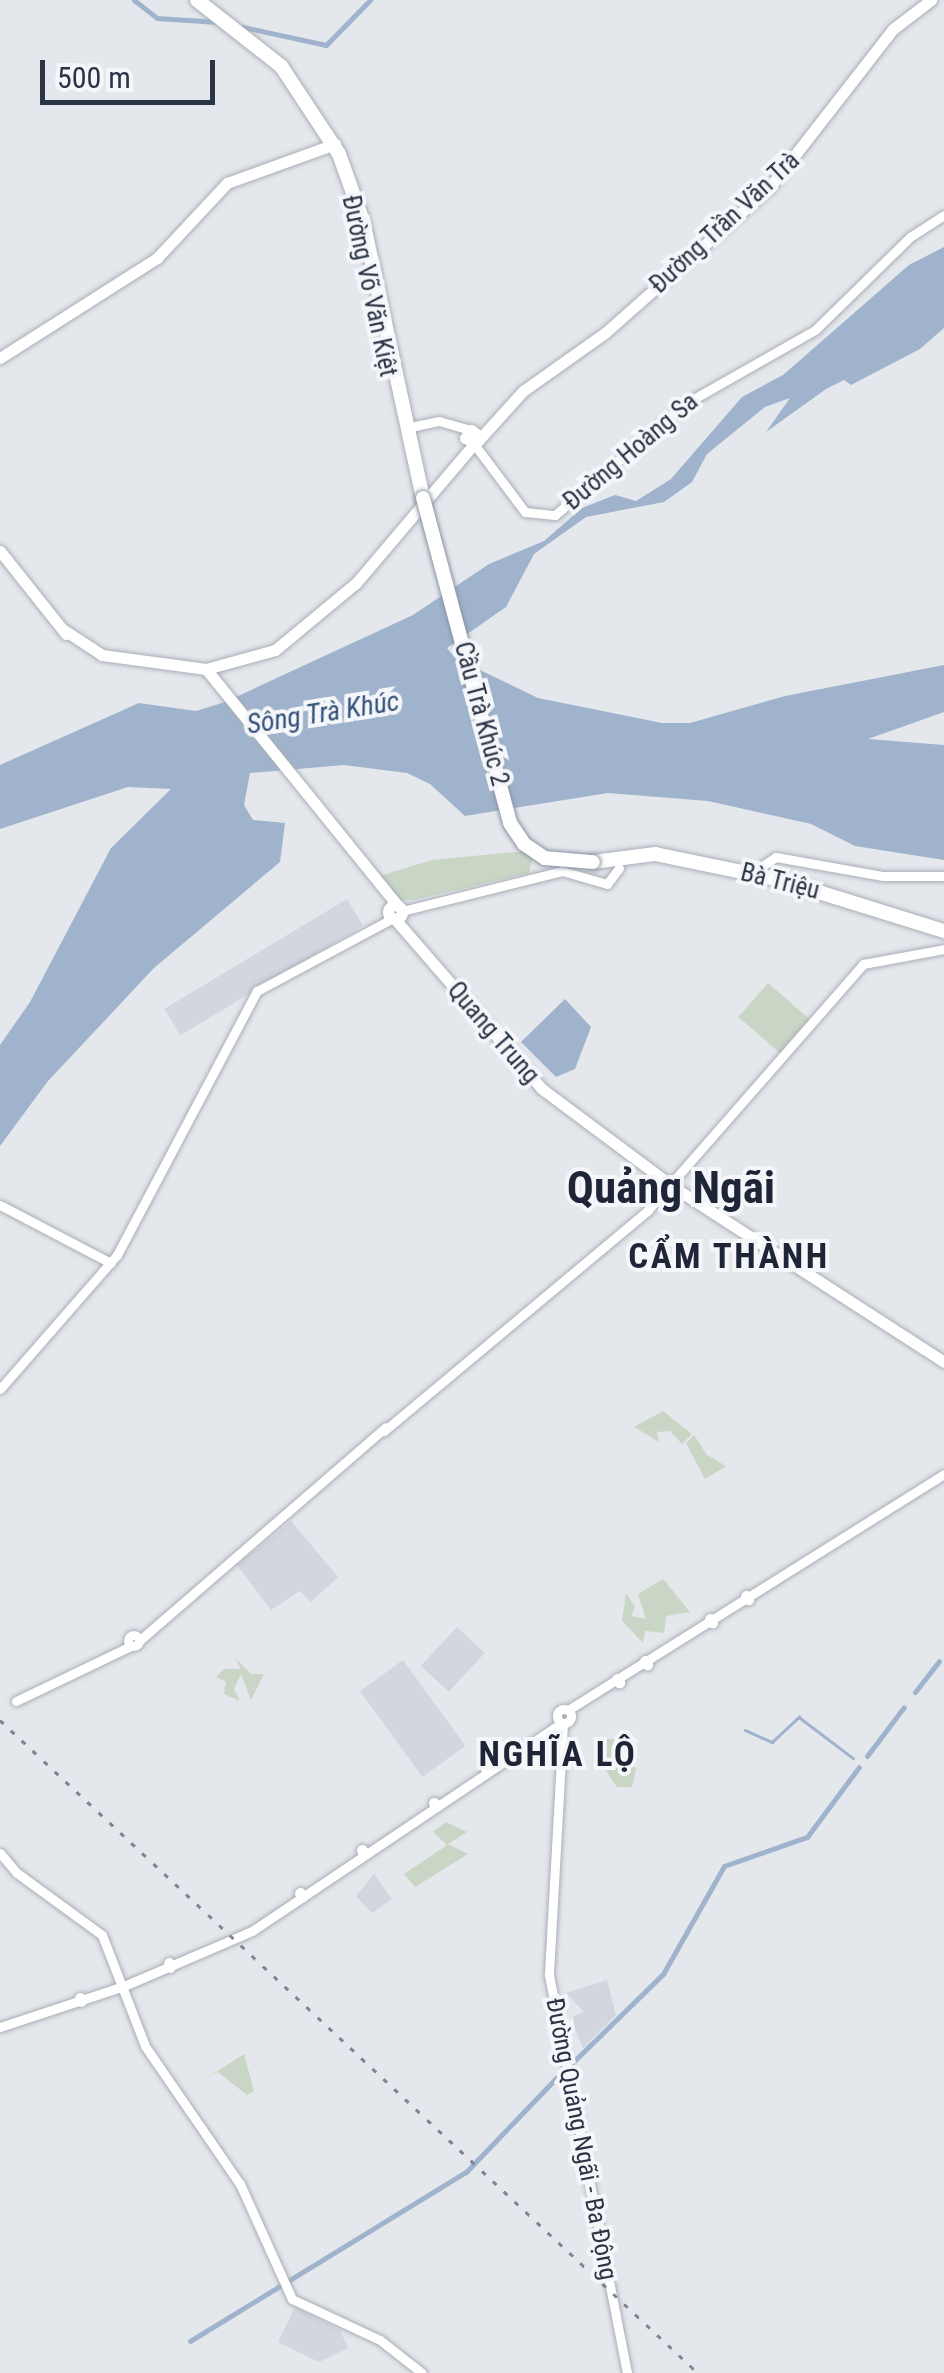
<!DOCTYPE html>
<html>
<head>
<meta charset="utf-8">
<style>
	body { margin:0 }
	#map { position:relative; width:944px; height:2373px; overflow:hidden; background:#e4e7ec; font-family:"Roboto Condensed",sans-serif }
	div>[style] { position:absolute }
	.built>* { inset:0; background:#d2d6de; transform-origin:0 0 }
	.green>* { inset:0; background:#c9d6c5; transform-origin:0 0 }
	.water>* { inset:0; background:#9fb4cc }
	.stream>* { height:2.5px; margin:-1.25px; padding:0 1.25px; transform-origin:1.25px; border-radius:1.25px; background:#9fb4cc }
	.canal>* { height:5px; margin:-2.5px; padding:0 2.5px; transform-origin:2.5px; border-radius:2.5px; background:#9fb4cc }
	.roads { filter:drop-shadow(0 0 2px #a9aeb7) drop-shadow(0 0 2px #a9aeb7) }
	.secondary>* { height:9px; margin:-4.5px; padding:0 4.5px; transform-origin:4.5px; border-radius:4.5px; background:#fff }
	.secondary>.ring { margin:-4.5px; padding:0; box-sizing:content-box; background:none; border:9px solid #fff; border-radius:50% }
	.primary>* { height:11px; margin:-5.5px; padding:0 5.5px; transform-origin:5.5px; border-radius:5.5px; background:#fff }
	.primary>.ring { margin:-5.5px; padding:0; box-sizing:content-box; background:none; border:11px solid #fff; border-radius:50% }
	.highway>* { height:14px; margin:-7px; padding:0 7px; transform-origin:7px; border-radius:7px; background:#fff }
	.rail>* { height:2.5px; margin-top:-1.25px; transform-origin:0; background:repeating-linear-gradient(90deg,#7d8696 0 5px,transparent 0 15px) }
	.bridges { filter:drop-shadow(0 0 2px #8b94a3) drop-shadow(0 0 2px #8b94a3) }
	.highway-bridge>* { height:14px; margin:-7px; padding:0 7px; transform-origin:7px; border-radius:7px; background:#fff }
	span { translate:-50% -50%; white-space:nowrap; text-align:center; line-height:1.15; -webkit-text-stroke:8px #f4f6f9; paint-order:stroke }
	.street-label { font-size:25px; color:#2b3445 }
	.water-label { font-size:28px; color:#34527a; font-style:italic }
	.district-label { font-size:35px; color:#1d2536; font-weight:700; letter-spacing:2.5px }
	.town-label { font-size:45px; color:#1d2536; font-weight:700 }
	.scale { position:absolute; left:40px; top:60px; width:175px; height:45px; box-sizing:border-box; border:5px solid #2b3445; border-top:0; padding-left:12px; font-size:30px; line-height:35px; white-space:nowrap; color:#2b3445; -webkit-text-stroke:8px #f4f6f9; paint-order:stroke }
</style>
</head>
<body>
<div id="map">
	<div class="built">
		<div style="left:347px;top:899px;width:31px;height:213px;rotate:59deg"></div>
		<div style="clip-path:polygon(291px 1521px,338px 1577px,311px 1602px,300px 1591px,271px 1610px,237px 1565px)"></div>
		<div style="left:457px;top:1627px;width:38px;height:53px;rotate:43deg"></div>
		<div style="left:403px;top:1660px;width:106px;height:53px;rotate:54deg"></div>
		<div style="clip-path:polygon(374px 1874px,392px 1899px,372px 1913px,356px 1896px)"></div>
		<div style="clip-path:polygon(607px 1980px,616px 2015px,583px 2048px,570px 2018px,584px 2012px,566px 1993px)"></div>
		<div style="clip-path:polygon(295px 2307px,340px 2330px,348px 2348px,319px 2362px,278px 2342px)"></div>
	</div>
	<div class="green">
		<div style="clip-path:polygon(527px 851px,533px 855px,529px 873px,414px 900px,398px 900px,376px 877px,432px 860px)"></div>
		<div style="left:768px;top:983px;width:61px;height:45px;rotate:41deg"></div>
		<div style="clip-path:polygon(663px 1411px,692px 1434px,682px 1444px,670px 1431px,657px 1432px,659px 1442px,634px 1427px)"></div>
		<div style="clip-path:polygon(694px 1435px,707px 1455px,726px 1466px,705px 1479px,686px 1443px)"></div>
		<div style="clip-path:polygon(663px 1579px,690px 1612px,666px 1616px,664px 1633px,645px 1631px,643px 1643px,622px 1621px,626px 1593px,635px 1607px,631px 1616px,646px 1619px,638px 1594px)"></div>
		<div style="clip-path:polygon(235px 1658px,251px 1674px,264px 1674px,251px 1700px,241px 1674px,234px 1689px,240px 1701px,224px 1694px,226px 1682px,216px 1677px,224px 1669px,241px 1669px)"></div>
		<div style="clip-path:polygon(601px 1739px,616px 1739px,636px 1769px,632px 1787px,617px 1787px,597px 1757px)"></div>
		<div style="clip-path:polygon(446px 1822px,467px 1832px,448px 1844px,468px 1854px,415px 1887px,404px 1874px,447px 1845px,433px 1832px)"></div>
		<div style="clip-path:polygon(244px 2054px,254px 2091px,247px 2095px,218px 2072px,207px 2078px)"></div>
	</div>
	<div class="water">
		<div style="clip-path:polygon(944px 247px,944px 328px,920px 349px,851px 385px,844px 380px,826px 389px,766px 432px,790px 398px,765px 407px,707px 454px,692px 482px,664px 502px,586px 517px,534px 554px,506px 607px,447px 648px,455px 658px,538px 698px,662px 723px,690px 723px,785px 696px,944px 665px,944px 712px,868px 739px,944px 745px,944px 860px,855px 846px,811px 824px,708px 801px,608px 793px,465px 816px,430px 784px,407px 773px,344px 765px,250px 773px,244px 805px,253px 820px,285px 823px,280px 862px,154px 968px,48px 1081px,0 1146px,0 1045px,30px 1002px,111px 848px,171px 789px,128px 787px,0 829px,0 765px,139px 703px,196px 711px,225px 702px,413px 615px,489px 564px,544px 541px,582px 508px,615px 495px,636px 501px,671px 479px,742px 397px,783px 375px,909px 265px)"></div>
		<div style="clip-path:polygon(565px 999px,591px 1027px,575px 1069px,556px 1077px,521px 1042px)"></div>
	</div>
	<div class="stream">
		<div style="left:745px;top:1730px;width:30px;rotate:24deg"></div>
		<div style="left:772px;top:1742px;width:37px;rotate:-43deg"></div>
		<div style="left:799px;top:1717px;width:68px;rotate:37.2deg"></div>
	</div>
	<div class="canal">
		<div style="left:134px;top:0;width:29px;rotate:38deg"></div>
		<div style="left:157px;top:18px;width:61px;rotate:3.8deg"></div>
		<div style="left:243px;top:27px;width:85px;rotate:12.2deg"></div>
		<div style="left:326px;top:45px;width:63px;rotate:-45.6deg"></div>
		<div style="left:915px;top:1692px;width:39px;rotate:-52deg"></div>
		<div style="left:867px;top:1756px;width:61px;rotate:-52.9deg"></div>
		<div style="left:569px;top:2066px;width:132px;rotate:-44.4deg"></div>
		<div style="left:663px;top:1974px;width:124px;rotate:-60.5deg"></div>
		<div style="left:724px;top:1866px;width:88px;rotate:-19.3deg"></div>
		<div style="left:807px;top:1837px;width:87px;rotate:-53.4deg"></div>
		<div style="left:190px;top:2341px;width:324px;rotate:-31.5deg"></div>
		<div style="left:466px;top:2172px;width:139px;rotate:-46.2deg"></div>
	</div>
	<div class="roads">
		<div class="secondary">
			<div style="left:406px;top:428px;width:34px;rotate:-12deg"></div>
			<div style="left:439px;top:421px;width:33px;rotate:16deg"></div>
			<div style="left:474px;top:444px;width:85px;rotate:53.1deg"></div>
			<div style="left:525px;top:512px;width:30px;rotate:6deg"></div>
			<div style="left:555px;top:515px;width:169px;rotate:-40.7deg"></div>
			<div style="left:683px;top:405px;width:152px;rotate:-29.6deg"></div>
			<div style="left:815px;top:330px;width:133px;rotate:-44.4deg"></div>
			<div style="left:910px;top:237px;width:40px;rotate:-32.9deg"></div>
			<div style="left:755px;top:871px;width:25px;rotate:-34deg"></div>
			<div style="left:776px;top:857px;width:109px;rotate:10.1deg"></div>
			<div style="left:883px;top:876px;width:61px"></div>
			<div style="left:402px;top:911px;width:165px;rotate:-14deg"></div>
			<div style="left:562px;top:871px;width:47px;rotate:16.1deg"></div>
			<div style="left:607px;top:884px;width:20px;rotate:-53deg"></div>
			<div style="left:0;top:1205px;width:125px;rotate:27.6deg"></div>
			<div style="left:0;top:1389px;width:178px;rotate:-48.9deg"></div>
			<div style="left:117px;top:1255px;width:299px;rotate:-62.1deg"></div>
			<div style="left:257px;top:991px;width:154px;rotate:-28.2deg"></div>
			<div style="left:384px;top:1431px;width:344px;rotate:-39.9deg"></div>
			<div style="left:648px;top:1210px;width:327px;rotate:-48.8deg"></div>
			<div style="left:863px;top:964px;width:82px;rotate:-10.5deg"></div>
			<div class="ring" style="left:128.5px;top:1635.5px;width:2px;height:2px"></div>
			<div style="left:140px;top:1640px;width:325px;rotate:-40.9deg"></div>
			<div style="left:16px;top:1701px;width:127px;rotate:-25.6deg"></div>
			<div class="ring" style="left:557px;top:1709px;width:5px;height:5px"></div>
			<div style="left:568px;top:1710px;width:444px;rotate:-32.1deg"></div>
			<div style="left:563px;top:1723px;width:252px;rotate:93.2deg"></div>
			<div style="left:549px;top:1975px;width:406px;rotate:78.9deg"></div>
			<div style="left:0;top:1853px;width:26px;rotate:50deg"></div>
			<div style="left:17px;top:1873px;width:105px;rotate:36.1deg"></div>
			<div style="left:102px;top:1935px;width:119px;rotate:68.8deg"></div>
			<div style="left:145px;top:2046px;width:168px;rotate:55.5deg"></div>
			<div style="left:240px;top:2184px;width:126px;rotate:65.7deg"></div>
			<div style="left:292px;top:2299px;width:97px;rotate:25deg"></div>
			<div style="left:380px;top:2340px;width:53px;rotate:38.2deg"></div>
			<div style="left:0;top:2027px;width:131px;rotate:-18.3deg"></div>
			<div style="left:124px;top:1986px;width:139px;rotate:-23.3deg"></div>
			<div style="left:252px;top:1931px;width:372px;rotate:-33.9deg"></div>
		</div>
		<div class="primary">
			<div style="left:0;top:358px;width:186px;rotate:-32.5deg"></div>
			<div style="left:157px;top:258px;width:103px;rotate:-47deg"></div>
			<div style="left:227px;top:183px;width:115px;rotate:-19.9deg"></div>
			<div style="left:479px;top:436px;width:10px;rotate:-143deg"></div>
			<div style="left:471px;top:430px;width:10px;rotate:127deg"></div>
			<div style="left:465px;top:438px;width:12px;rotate:24deg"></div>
			<div style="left:476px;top:443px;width:70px;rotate:-47.9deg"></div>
			<div style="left:523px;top:391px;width:102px;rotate:-35.4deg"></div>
			<div style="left:606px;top:332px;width:219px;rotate:-41.5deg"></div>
			<div style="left:770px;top:187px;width:200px;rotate:-52.1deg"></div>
			<div style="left:893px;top:29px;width:48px;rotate:-37.3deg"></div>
			<div style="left:0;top:551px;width:106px;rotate:51.5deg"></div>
			<div style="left:64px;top:630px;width:45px;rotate:33.3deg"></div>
			<div style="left:102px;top:655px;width:105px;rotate:7.7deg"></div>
			<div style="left:206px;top:669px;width:305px;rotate:51deg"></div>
			<div style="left:206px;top:669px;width:72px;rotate:-15.4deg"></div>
			<div style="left:275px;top:650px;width:105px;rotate:-39.6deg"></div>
			<div style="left:356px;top:583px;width:182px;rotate:-49.7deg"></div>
			<div class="ring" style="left:388px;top:905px;width:3px;height:3px"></div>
			<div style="left:394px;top:918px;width:226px;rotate:49.1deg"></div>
			<div style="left:542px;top:1089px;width:162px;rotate:36.7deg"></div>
			<div style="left:672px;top:1186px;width:324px;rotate:32.9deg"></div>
			<div style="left:746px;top:1596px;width:4px;rotate:56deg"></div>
			<div style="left:710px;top:1619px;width:4px;rotate:56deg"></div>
			<div style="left:645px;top:1661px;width:4px;rotate:56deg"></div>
			<div style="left:617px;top:1679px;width:4px;rotate:56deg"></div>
			<div style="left:486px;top:1768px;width:3px;rotate:72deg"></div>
			<div style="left:434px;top:1803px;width:2px;rotate:63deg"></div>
			<div style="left:362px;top:1850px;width:4px;rotate:63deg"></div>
			<div style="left:300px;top:1893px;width:4px;rotate:56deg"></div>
			<div style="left:169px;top:1963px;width:4px;rotate:76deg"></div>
			<div style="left:80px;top:1998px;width:3px;rotate:72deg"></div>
		</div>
		<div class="highway">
			<div style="left:197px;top:0;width:107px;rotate:38.2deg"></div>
			<div style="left:281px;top:66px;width:105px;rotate:56.6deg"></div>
			<div style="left:339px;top:154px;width:71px;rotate:70.3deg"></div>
			<div style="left:363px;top:221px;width:283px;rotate:77.8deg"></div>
			<div style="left:593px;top:862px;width:63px;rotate:-7.4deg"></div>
			<div style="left:655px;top:854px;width:128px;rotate:11.7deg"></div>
			<div style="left:780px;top:880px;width:172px;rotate:17.3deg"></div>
		</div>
	</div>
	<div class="rail">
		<div style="left:0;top:1720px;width:956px;rotate:43.09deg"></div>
	</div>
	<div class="bridges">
		<div class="highway-bridge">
			<div style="left:423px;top:498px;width:336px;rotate:75deg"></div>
			<div style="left:510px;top:823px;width:25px;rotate:56deg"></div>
			<div style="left:524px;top:844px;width:25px;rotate:34deg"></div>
			<div style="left:545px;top:858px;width:48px;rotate:4.8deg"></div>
		</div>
	</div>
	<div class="street-label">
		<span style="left:725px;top:223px;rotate:-43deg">Đường Trần Văn Trà</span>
		<span style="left:369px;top:286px;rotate:78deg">Đường Võ Văn Kiệt</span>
		<span style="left:631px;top:452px;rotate:-40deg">Đường Hoàng Sa</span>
		<span style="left:481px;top:714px;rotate:75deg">Cầu Trà Khúc 2</span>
		<span style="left:780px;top:882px;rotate:14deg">Bà Triệu</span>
		<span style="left:493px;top:1033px;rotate:49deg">Quang Trung</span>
		<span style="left:581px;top:2139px;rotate:79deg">Đường Quảng Ngãi - Ba Động</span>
	</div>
	<div class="water-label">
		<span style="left:323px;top:713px;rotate:-9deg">Sông Trà Khúc</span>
	</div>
	<div class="district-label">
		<span style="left:729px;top:1257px">CẨM THÀNH</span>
		<span style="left:558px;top:1755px">NGHĨA LỘ</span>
	</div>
	<div class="town-label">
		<span style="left:671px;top:1188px">Quảng Ngãi</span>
	</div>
	<div class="scale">500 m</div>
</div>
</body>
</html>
